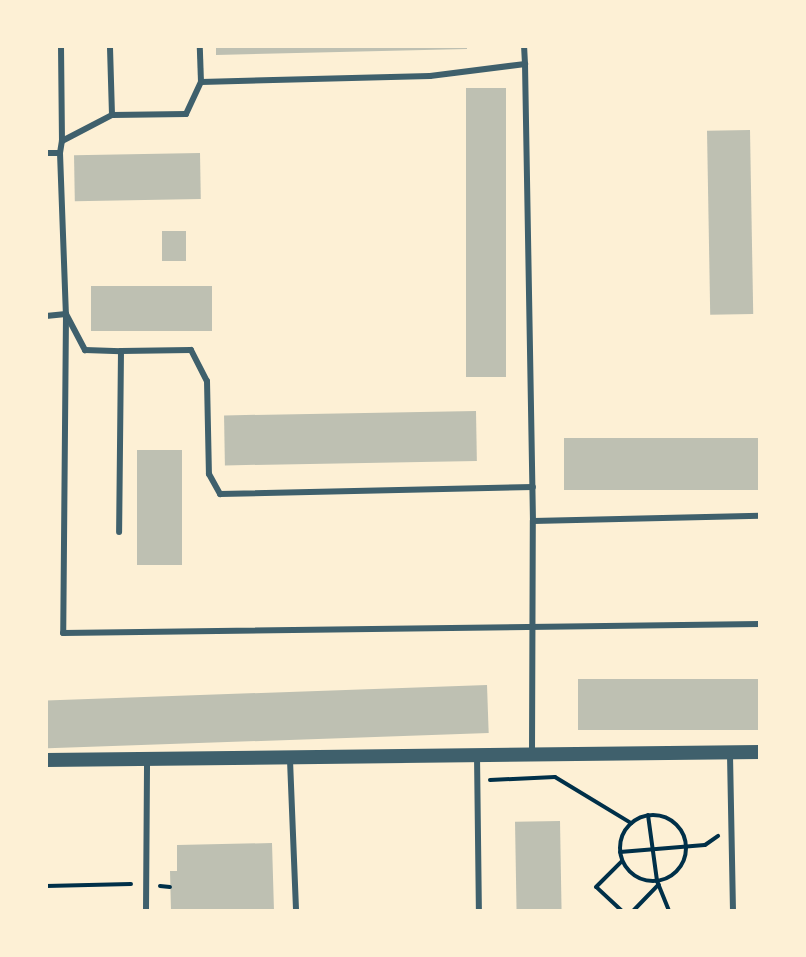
<!DOCTYPE html>
<html>
<head>
<meta charset="utf-8">
<style>
	body { margin:0 }
	#map { position:relative; width:806px; height:957px; overflow:hidden; background:#fdf0d5; font-family:Arial,sans-serif }
	div>[style] { position:absolute }
	.building>* { inset:0; background:#bec0b2; transform-origin:0 0 }
	.path>* { height:4px; margin:-2px; padding:0 2px; transform-origin:2px; border-radius:2px; background:#003049 }
	.path>.ring { margin:-2px; padding:0; box-sizing:content-box; background:none; border:4px solid #003049; border-radius:50% }
	.service>* { height:6px; margin:-3px; padding:0 3px; transform-origin:3px; border-radius:3px; background:#3f606c }
	.tertiary>* { height:14px; margin:-7px; padding:0 7px; transform-origin:7px; border-radius:7px; background:#3f606c }
	span { translate:-50% -50%; white-space:nowrap; text-align:center; line-height:1.15; -webkit-text-stroke:6px #fdf0d5; paint-order:stroke }
	.frame { position:absolute; inset:0; border:48px solid #fdf0d5; pointer-events:none }
</style>
</head>
<body>
<div id="map">
	<div class="building">
		<div style="clip-path:polygon(216px 46px,467px 46px,467px 49px,216px 55px)"></div>
		<div style="left:466px;top:88px;width:40px;height:289px"></div>
		<div style="left:750px;top:130px;width:184px;height:43px;rotate:89deg"></div>
		<div style="left:200px;top:153px;width:46px;height:126px;rotate:89deg"></div>
		<div style="left:162px;top:231px;width:24px;height:30px"></div>
		<div style="left:91px;top:286px;width:121px;height:45px"></div>
		<div style="left:476px;top:411px;width:50px;height:252px;rotate:89deg"></div>
		<div style="left:760px;top:438px;width:52px;height:196px;rotate:90deg"></div>
		<div style="left:137px;top:450px;width:45px;height:115px"></div>
		<div style="left:760px;top:679px;width:51px;height:182px;rotate:90deg"></div>
		<div style="left:487px;top:685px;width:48px;height:441px;rotate:88deg"></div>
		<div style="left:560px;top:821px;width:90px;height:45px;rotate:89deg"></div>
		<div style="clip-path:polygon(272px 843px,274px 911px,171px 911px,170px 871px,177px 871px,177px 845px)"></div>
	</div>
	<div class="path">
		<div style="left:490px;top:780px;width:65px;rotate:-2.6deg"></div>
		<div style="left:555px;top:777px;width:89px;rotate:31.2deg"></div>
		<div class="ring" style="left:620px;top:815px;width:62px;height:62px"></div>
		<div style="left:648px;top:815px;width:67px;rotate:82.2deg"></div>
		<div style="left:657px;top:881px;width:32px;rotate:68deg"></div>
		<div style="left:620px;top:852px;width:85px;rotate:-4.7deg"></div>
		<div style="left:705px;top:845px;width:16px;rotate:-35deg"></div>
		<div style="left:46px;top:886px;width:85px;rotate:-1.3deg"></div>
		<div style="left:160px;top:886px;width:10px;rotate:6deg"></div>
		<div style="left:622px;top:911px;width:35px;rotate:-137deg"></div>
		<div style="left:596px;top:887px;width:37px;rotate:-45deg"></div>
		<div style="left:633px;top:911px;width:37px;rotate:-46deg"></div>
	</div>
	<div class="service">
		<div style="left:61px;top:46px;width:95px;rotate:89.4deg"></div>
		<div style="left:525px;top:64px;width:457px;rotate:89deg"></div>
		<div style="left:201px;top:82px;width:229px;rotate:-1.5deg"></div>
		<div style="left:430px;top:76px;width:96px;rotate:-7.2deg"></div>
		<div style="left:525px;top:64px;width:18px;rotate:-93deg"></div>
		<div style="left:112px;top:115px;width:74px;rotate:-0.8deg"></div>
		<div style="left:186px;top:114px;width:35px;rotate:-65deg"></div>
		<div style="left:201px;top:82px;width:36px;rotate:-92deg"></div>
		<div style="left:46px;top:153px;width:14px"></div>
		<div style="left:60px;top:153px;width:161px;rotate:87.9deg"></div>
		<div style="left:66px;top:314px;width:319px;rotate:90.5deg"></div>
		<div style="left:63px;top:633px;width:697px;rotate:-0.74deg"></div>
		<div style="left:60px;top:153px;width:12px;rotate:-81deg"></div>
		<div style="left:62px;top:141px;width:56px;rotate:-27.5deg"></div>
		<div style="left:112px;top:115px;width:69px;rotate:-91.7deg"></div>
		<div style="left:46px;top:316px;width:20px;rotate:-6deg"></div>
		<div style="left:66px;top:314px;width:41px;rotate:62.2deg"></div>
		<div style="left:85px;top:350px;width:36px;rotate:2deg"></div>
		<div style="left:121px;top:351px;width:181px;rotate:90.6deg"></div>
		<div style="left:121px;top:351px;width:70px;rotate:-0.8deg"></div>
		<div style="left:191px;top:350px;width:35px;rotate:63deg"></div>
		<div style="left:207px;top:381px;width:93px;rotate:88.8deg"></div>
		<div style="left:209px;top:474px;width:23px;rotate:61deg"></div>
		<div style="left:220px;top:494px;width:313px;rotate:-1.3deg"></div>
		<div style="left:532px;top:753px;width:232px;rotate:-89.8deg"></div>
		<div style="left:533px;top:521px;width:227px;rotate:-1.3deg"></div>
		<div style="left:477px;top:755px;width:156px;rotate:89.3deg"></div>
		<div style="left:730px;top:755px;width:156px;rotate:88.9deg"></div>
		<div style="left:290px;top:760px;width:151px;rotate:87.7deg"></div>
		<div style="left:146px;top:911px;width:152px;rotate:-89.6deg"></div>
	</div>
	<div class="tertiary">
		<div style="left:46px;top:760px;width:714px;rotate:-0.64deg"></div>
	</div>
	<div class="frame"></div>
</div>
</body>
</html>
